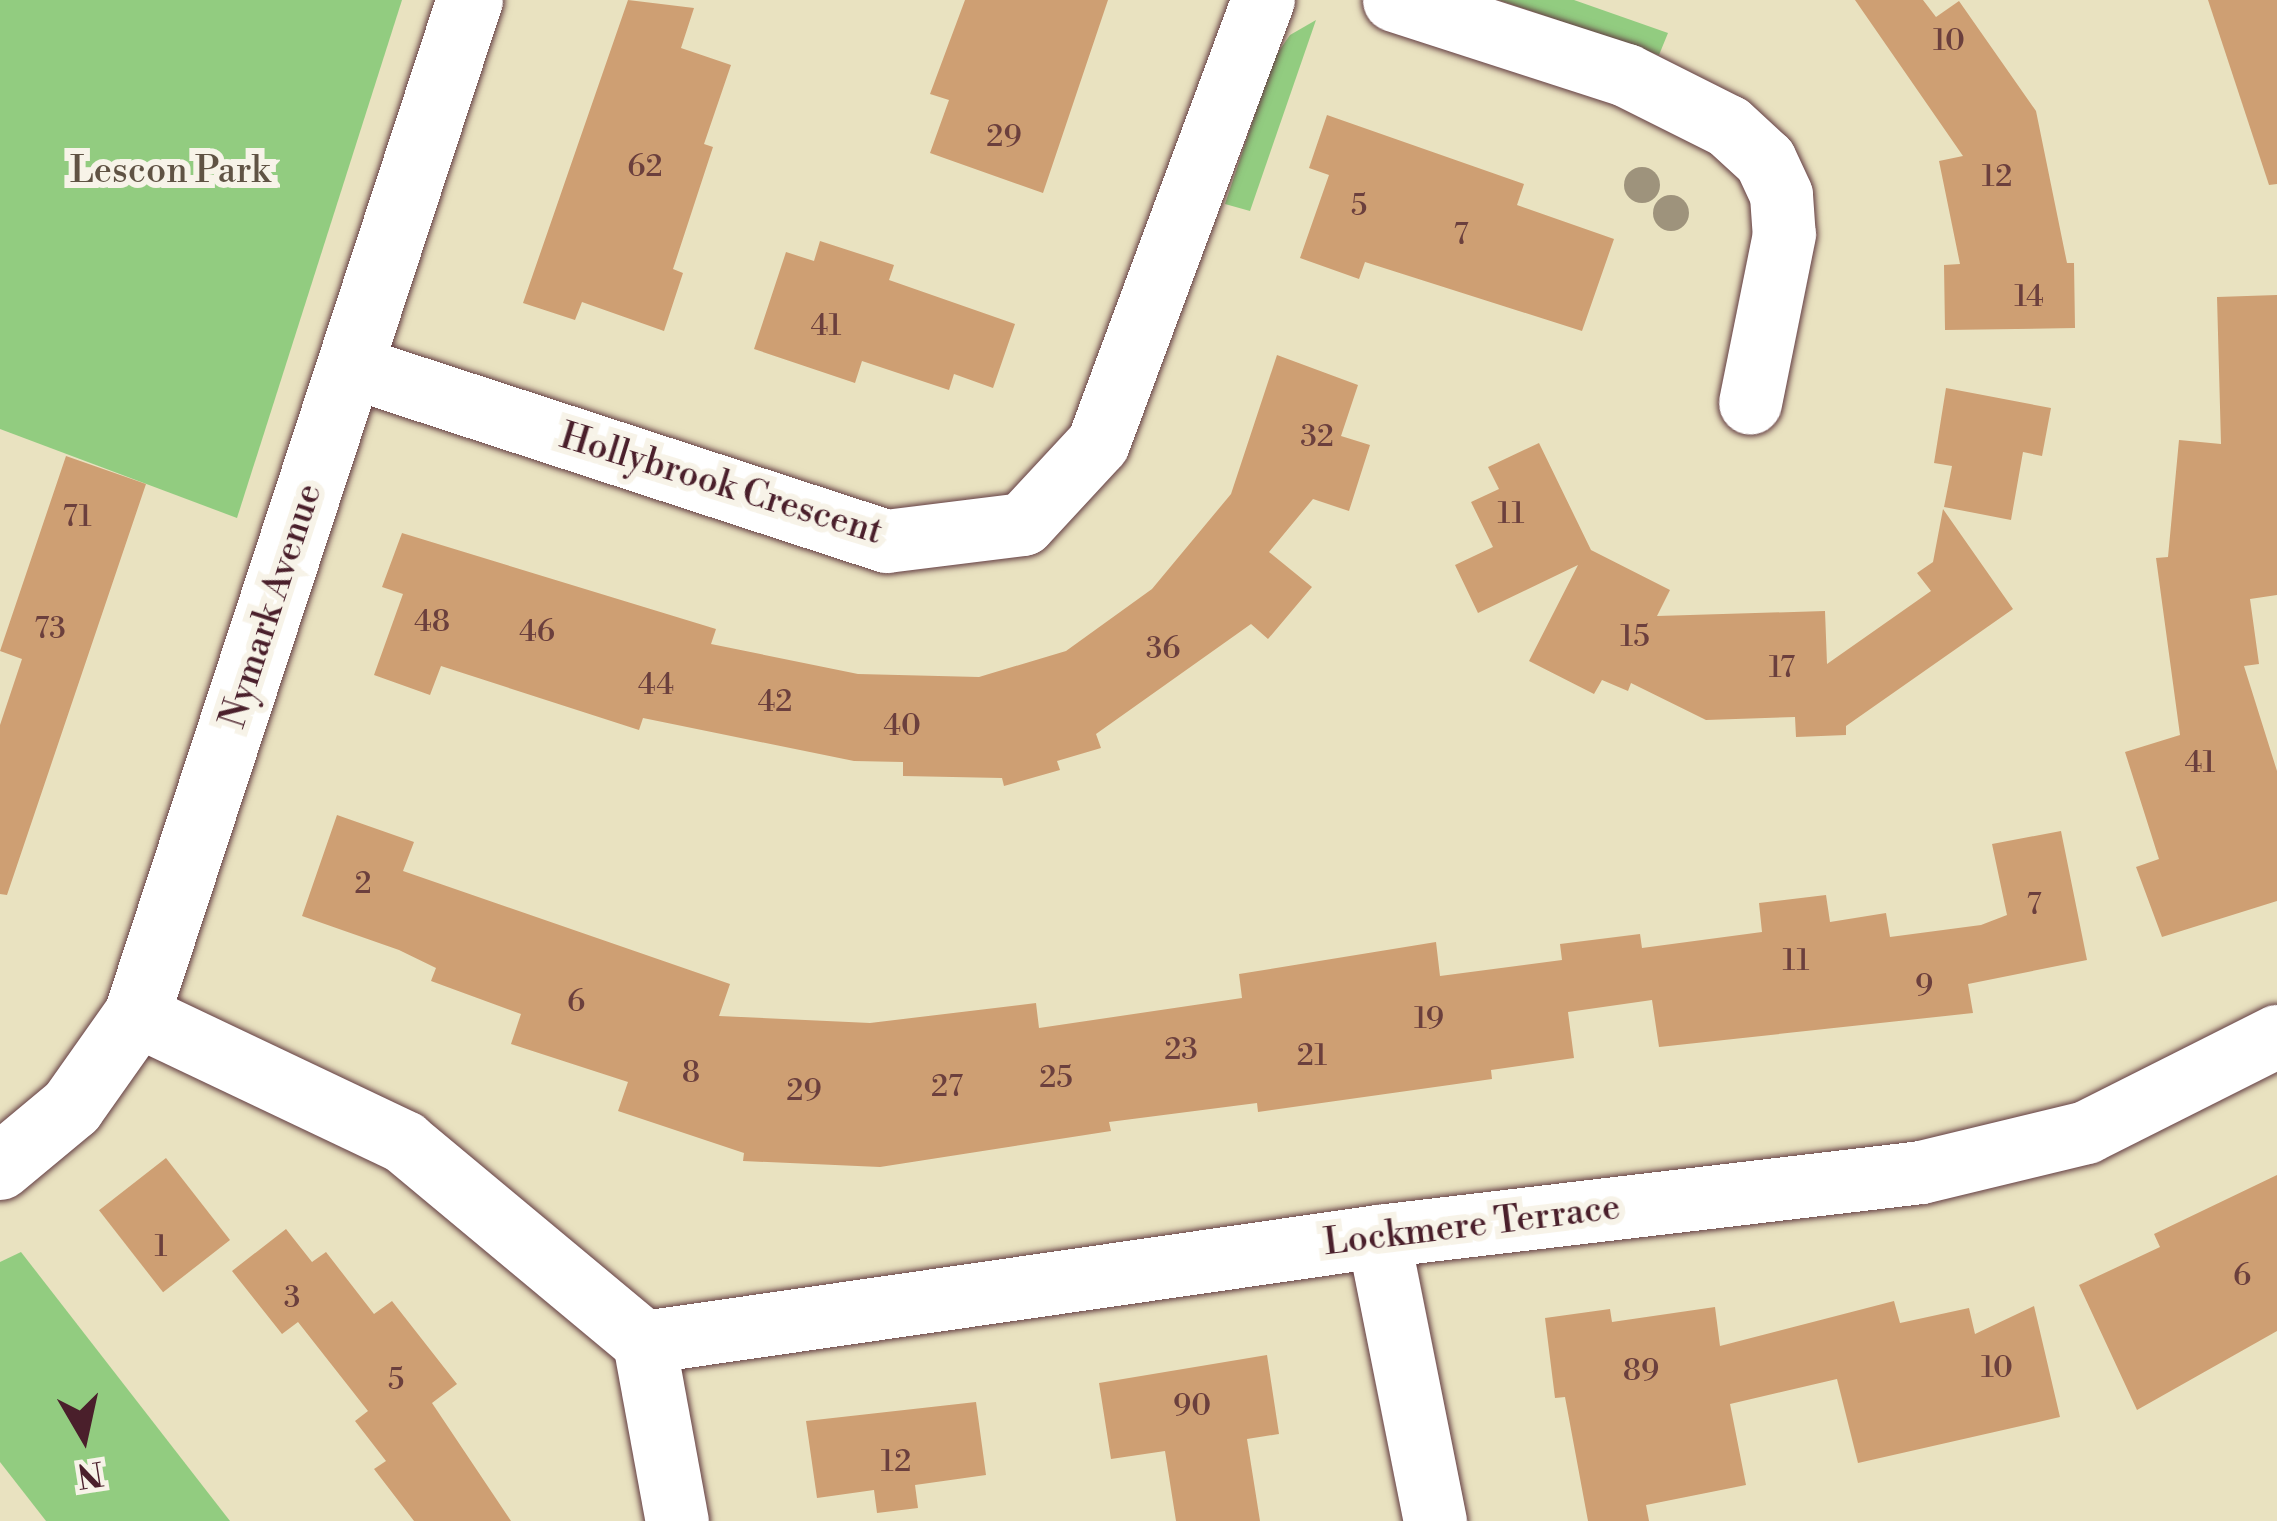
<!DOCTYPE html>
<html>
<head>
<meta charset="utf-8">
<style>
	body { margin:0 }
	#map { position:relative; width:2277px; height:1521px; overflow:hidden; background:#e9e2c0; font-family:"Libre Bodoni",serif }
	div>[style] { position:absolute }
	.green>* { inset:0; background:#92cc80 }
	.building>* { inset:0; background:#ce9f73; transform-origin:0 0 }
	.roads { filter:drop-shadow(0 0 3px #623c41) drop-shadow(0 0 3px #623c41) }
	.street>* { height:63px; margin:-31.5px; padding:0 31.5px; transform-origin:31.5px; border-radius:31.5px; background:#fff }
	.secondary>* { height:66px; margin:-33px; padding:0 33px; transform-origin:33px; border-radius:33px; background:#fff }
	.trees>* { width:36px; height:36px; margin:-18px; border-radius:50%; background:#9e937c }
	span { translate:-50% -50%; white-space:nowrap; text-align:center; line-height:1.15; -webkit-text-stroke:12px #f7f3e8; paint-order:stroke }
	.number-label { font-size:30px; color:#6b3f3d }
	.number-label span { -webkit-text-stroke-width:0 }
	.park-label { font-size:36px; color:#605344 }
	.street-label { font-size:36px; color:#4a1f2b }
	.north { position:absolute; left:24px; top:1377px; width:120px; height:120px; -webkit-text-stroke:9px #f7f3e8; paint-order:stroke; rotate:171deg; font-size:33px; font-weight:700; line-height:48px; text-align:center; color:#4a1f2b }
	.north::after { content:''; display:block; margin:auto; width:42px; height:54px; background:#4a1f2b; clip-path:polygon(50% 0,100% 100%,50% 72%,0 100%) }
</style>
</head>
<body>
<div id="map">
	<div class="green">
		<div style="clip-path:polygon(0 0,402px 0,237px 518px,0 429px)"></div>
		<div style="clip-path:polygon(1499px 0,1574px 0,1668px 33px,1659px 55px)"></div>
		<div style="clip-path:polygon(1316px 20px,1250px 211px,1225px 204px,1274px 58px,1290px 35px)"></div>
		<div style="clip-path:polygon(21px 1252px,230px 1521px,46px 1521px,0 1462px,0 1262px)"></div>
	</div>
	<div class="building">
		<div style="clip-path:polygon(628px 0,694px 8px,681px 48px,731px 65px,704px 144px,713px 147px,673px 269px,683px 273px,664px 331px,582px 302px,575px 320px,523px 303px)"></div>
		<div style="clip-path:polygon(965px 0,1108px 0,1043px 193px,930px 153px,949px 100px,930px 94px)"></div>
		<div style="clip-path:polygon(1855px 0,1923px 0,1936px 17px,1959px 1px,2036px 111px,2067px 263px,2074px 263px,2075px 328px,1945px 330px,1944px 265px,1960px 264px,1939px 161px,1963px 156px)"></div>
		<div style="clip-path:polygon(2208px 0,2277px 0,2277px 184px,2269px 185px)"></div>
		<div style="clip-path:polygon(1327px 115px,1524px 184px,1517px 205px,1614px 239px,1582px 331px,1365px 262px,1359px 279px,1300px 258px,1329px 175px,1309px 168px)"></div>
		<div style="clip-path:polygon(820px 241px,894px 265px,889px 280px,1015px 324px,993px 388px,954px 374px,949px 390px,862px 361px,855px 383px,754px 349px,786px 252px,814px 261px)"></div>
		<div style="clip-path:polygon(2277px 295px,2277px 595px,2250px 599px,2259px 664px,2244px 666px,2277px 771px,2277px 901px,2162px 937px,2136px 867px,2159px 859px,2125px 752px,2180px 735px,2156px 558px,2168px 557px,2179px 440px,2221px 444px,2217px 297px)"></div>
		<div style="clip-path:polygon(1277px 355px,1358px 385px,1341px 436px,1370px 445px,1349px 511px,1313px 499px,1269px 552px,1312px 587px,1268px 639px,1251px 624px,1096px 734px,1101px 748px,1057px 761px,1060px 770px,1004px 786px,1002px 778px,903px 776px,903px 762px,854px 761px,643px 718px,639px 730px,441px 666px,430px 695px,374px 675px,403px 594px,382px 587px,402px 533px,716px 629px,711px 644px,858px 674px,979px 677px,1066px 651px,1152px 589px,1231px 494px)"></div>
		<div style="clip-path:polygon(1946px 388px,2051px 408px,2042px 456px,2023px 452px,2011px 520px,1944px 507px,1952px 466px,1934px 463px)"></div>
		<div style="clip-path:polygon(1539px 443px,1591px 550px,1670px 590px,1657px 616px,1825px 611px,1827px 664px,1931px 591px,1917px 573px,1933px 562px,1943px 509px,2013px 609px,1846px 726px,1846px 735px,1796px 737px,1795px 717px,1706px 720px,1631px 683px,1628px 691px,1602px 680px,1594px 694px,1529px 661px,1578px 565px,1478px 613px,1455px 565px,1493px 547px,1471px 502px,1499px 489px,1488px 467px)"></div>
		<div style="clip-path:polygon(66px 456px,146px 484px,7px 895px,0 894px,0 725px,22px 659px,0 651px)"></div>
		<div style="clip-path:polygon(337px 815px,414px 842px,403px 871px,730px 984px,719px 1016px,870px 1023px,1036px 1003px,1039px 1028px,1242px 998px,1239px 974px,1436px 942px,1440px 976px,1562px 960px,1560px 944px,1640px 934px,1642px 948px,1762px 932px,1759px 903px,1826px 895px,1830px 922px,1886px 913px,1890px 937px,1981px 925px,2007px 915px,1992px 844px,2061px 831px,2087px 960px,1968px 984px,1973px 1013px,1659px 1047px,1652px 1000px,1568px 1012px,1574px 1058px,1491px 1070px,1492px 1079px,1258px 1112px,1257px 1103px,1109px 1122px,1111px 1131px,880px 1167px,743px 1161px,744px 1153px,618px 1111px,628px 1082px,511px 1044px,521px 1014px,431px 981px,436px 968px,399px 950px,302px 916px)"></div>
		<div style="left:166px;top:1158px;width:104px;height:85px;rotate:52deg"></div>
		<div style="clip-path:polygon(2277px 1175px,2277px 1331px,2137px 1410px,2079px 1285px,2160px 1247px,2154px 1234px)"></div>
		<div style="clip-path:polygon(286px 1229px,312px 1262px,326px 1252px,374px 1314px,392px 1301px,457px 1384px,432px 1403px,511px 1521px,414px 1521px,374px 1469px,386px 1461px,355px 1421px,368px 1411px,298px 1322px,282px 1334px,232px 1271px)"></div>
		<div style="clip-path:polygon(1894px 1301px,1900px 1323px,1969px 1308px,1975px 1334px,2034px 1306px,2060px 1417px,1858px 1463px,1837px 1379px,1730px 1404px,1746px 1485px,1646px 1505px,1649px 1521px,1588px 1521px,1565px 1397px,1555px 1398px,1545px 1318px,1610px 1309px,1612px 1322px,1715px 1307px,1720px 1346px)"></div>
		<div style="clip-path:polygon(1267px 1355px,1279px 1434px,1247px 1439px,1260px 1521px,1176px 1521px,1165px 1451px,1111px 1459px,1099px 1383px)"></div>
		<div style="clip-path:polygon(976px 1402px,986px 1475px,915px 1485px,918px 1508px,877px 1513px,874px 1490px,817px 1498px,806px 1421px)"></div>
	</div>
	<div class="roads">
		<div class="street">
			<div style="left:1394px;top:0;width:244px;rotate:17.9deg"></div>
			<div style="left:1626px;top:75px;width:114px;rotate:26.6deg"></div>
			<div style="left:1728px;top:126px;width:50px;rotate:42.6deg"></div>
			<div style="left:1765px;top:160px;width:38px;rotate:65deg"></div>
			<div style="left:1781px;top:195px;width:39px;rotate:86deg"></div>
			<div style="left:1784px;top:234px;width:172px;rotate:101.4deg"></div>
			<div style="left:350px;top:366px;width:564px;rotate:18.08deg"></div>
			<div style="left:886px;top:541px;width:138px;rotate:-7.1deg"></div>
			<div style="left:1023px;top:524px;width:110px;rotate:-47.2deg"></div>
			<div style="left:1098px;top:443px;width:473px;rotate:-69.6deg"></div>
			<div style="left:137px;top:1015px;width:296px;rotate:25.4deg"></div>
			<div style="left:404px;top:1142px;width:312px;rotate:39.8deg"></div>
			<div style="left:644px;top:1342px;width:182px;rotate:79.6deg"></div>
			<div style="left:1378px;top:1236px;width:291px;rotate:78.7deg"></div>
			<div style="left:644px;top:1342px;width:742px;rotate:-8.22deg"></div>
			<div style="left:1378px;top:1236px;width:547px;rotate:-6.72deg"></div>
			<div style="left:1921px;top:1172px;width:170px;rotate:-13.6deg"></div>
			<div style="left:2086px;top:1132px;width:214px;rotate:-26.7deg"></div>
		</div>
		<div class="secondary">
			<div style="left:0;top:1167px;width:94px;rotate:-39.8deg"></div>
			<div style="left:72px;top:1107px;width:113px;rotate:-54.8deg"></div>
			<div style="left:137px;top:1015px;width:1068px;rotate:-71.84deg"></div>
		</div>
	</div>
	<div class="trees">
		<div style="left:1642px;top:185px"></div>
		<div style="left:1671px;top:213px"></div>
	</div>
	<div class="number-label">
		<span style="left:1949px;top:41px">10</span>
		<span style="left:1004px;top:137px">29</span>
		<span style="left:645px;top:167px">62</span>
		<span style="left:1997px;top:177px">12</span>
		<span style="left:1359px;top:206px">5</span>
		<span style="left:1461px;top:235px">7</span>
		<span style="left:2029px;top:297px">14</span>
		<span style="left:826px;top:326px">41</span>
		<span style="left:1317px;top:437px">32</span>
		<span style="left:1511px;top:514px">11</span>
		<span style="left:77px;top:517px">71</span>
		<span style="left:432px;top:622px">48</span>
		<span style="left:50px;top:629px">73</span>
		<span style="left:537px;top:632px">46</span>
		<span style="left:1635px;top:637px">15</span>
		<span style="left:1163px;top:649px">36</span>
		<span style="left:1782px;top:668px">17</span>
		<span style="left:656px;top:685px">44</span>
		<span style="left:775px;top:702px">42</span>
		<span style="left:902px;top:726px">40</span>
		<span style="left:2200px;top:763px">41</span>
		<span style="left:363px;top:884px">2</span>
		<span style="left:2034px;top:905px">7</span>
		<span style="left:1796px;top:961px">11</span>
		<span style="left:1924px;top:986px">9</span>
		<span style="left:576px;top:1002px">6</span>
		<span style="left:1429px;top:1019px">19</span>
		<span style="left:1181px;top:1050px">23</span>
		<span style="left:1312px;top:1056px">21</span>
		<span style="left:691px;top:1073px">8</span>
		<span style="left:1056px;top:1078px">25</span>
		<span style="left:947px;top:1087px">27</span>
		<span style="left:804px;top:1091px">29</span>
		<span style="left:161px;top:1247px">1</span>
		<span style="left:2242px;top:1276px">6</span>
		<span style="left:292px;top:1298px">3</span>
		<span style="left:1997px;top:1368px">10</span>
		<span style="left:1641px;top:1371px">89</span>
		<span style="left:396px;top:1380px">5</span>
		<span style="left:1192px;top:1406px">90</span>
		<span style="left:896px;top:1462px">12</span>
	</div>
	<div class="park-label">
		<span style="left:170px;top:172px">Lescon Park</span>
	</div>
	<div class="street-label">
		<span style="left:721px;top:485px;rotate:17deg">Hollybrook Crescent</span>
		<span style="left:272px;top:606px;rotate:-72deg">Nymark Avenue</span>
		<span style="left:1472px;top:1226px;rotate:-7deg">Lockmere Terrace</span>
	</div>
	<div class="north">N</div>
</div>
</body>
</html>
